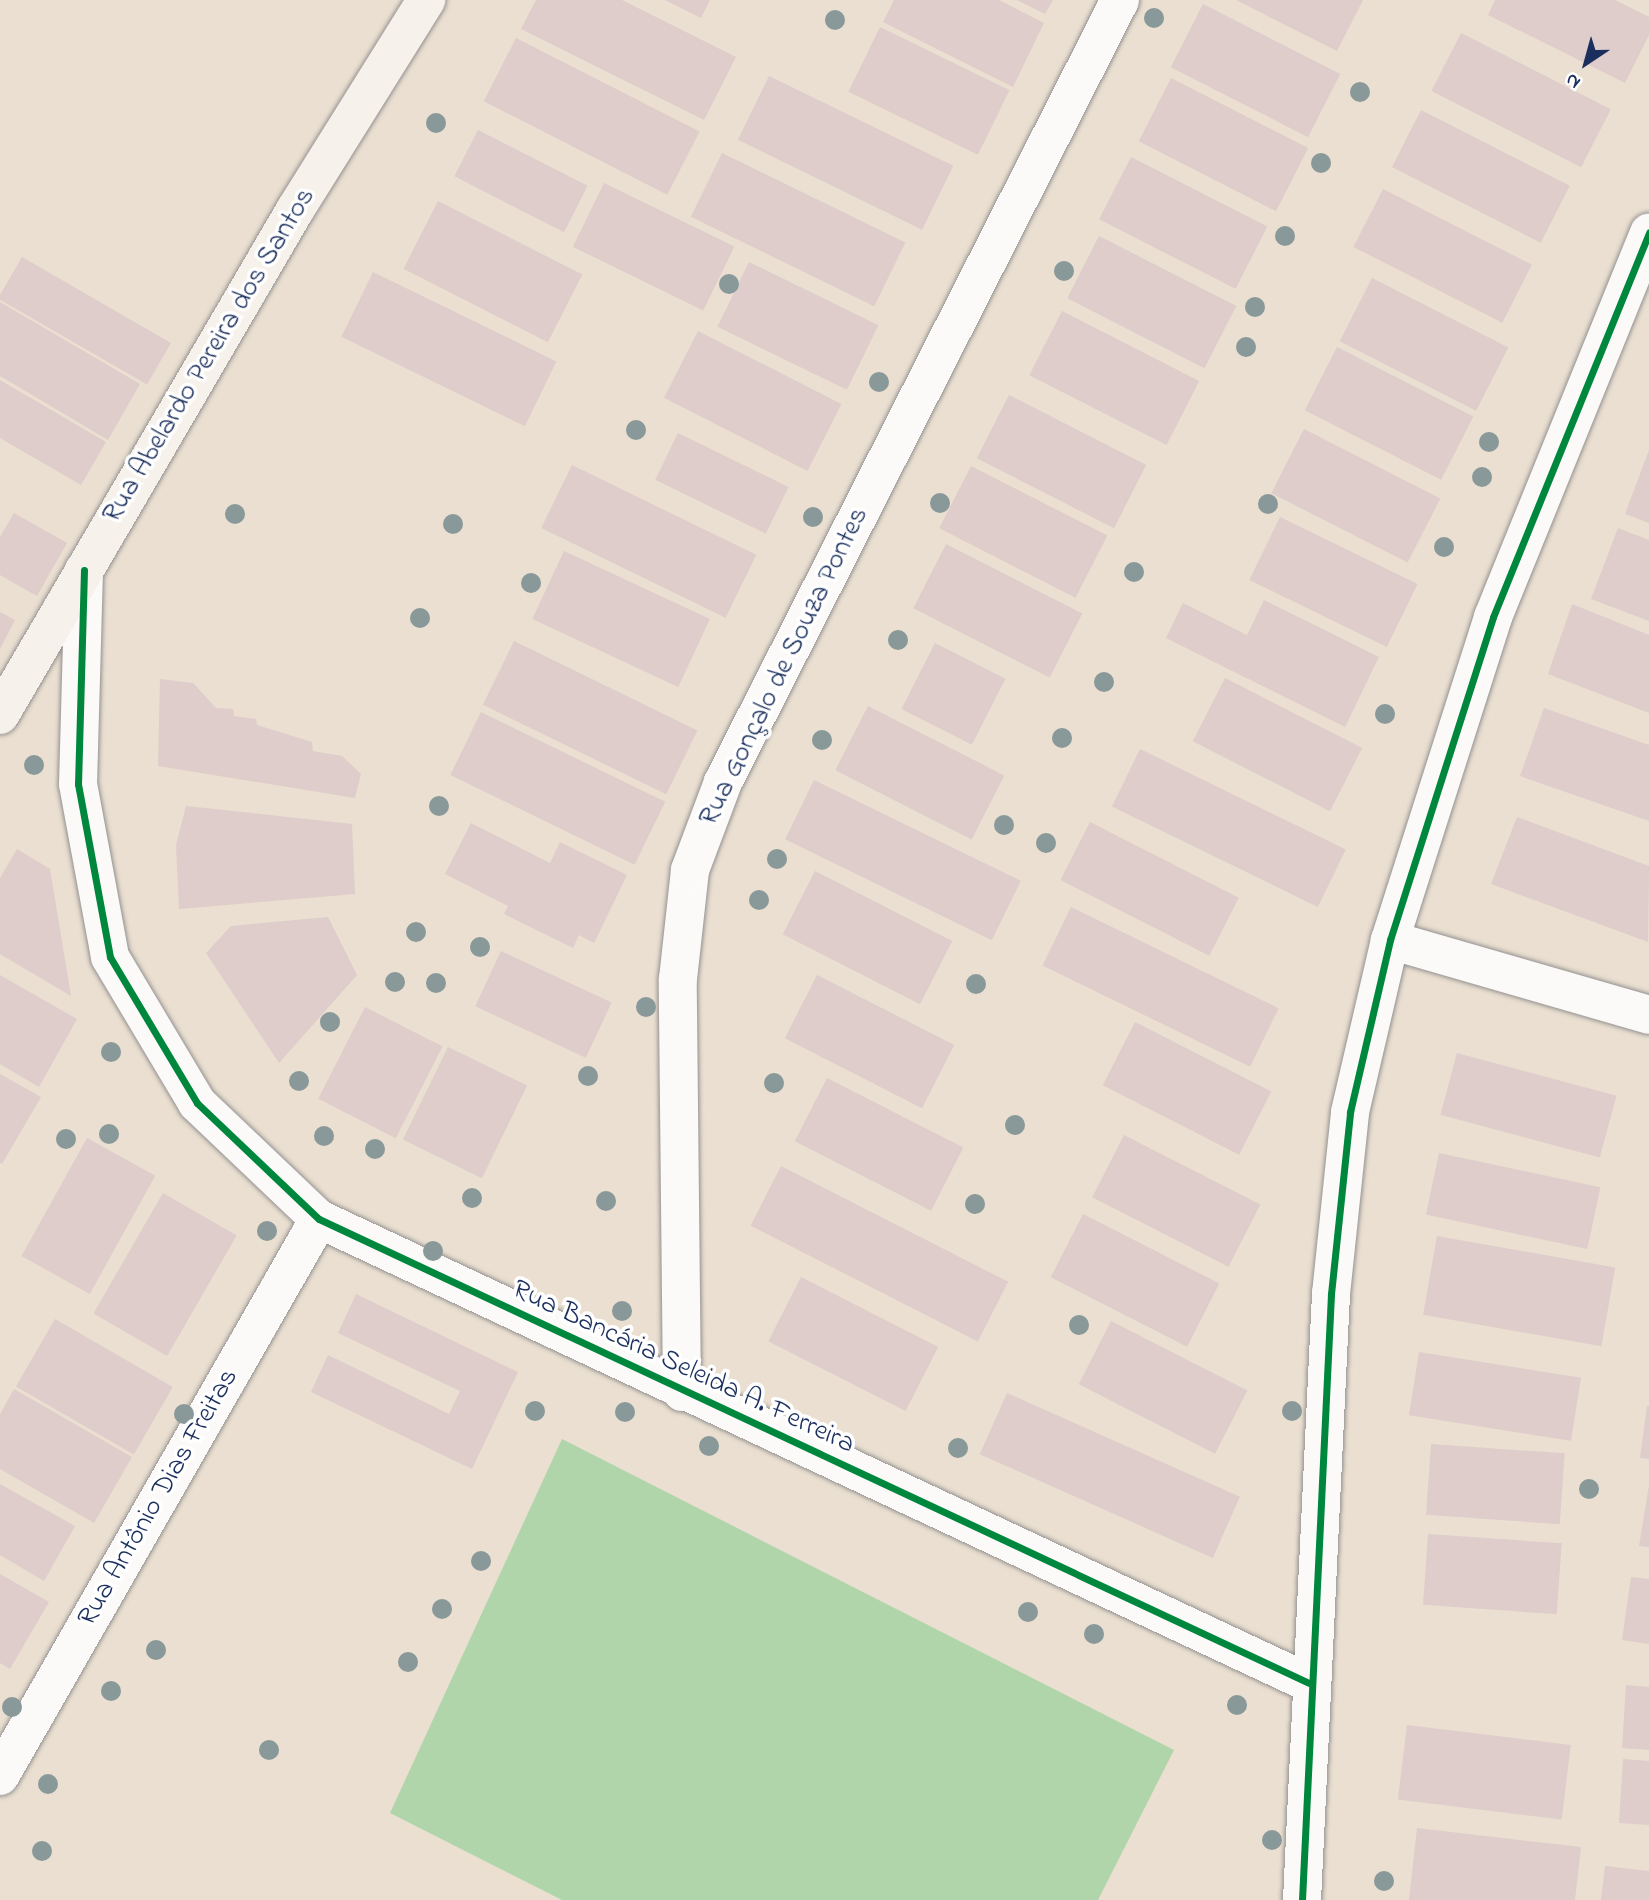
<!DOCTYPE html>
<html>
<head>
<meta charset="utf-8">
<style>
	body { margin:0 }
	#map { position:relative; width:1649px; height:1900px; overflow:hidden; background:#eadfd0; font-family:"Indie Flower",sans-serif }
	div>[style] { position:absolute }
	.green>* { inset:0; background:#b1d5aa }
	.building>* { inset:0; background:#decdcb; transform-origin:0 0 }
	.roads { filter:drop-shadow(0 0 2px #939191) drop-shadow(0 0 2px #939191) }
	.street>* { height:38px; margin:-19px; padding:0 19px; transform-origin:19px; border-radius:19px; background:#fcfaf8 }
	.secondary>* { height:38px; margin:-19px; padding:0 19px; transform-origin:19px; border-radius:19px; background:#f6f1ea }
	.cycleway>* { height:7px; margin:-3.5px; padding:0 3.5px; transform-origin:3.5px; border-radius:3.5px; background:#00873e }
	.trees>* { width:20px; height:20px; margin:-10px; border-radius:50%; background:#899898 }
	span { translate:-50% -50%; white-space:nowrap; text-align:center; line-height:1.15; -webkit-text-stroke:7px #fff; paint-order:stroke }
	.street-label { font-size:28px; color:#1b2f5e }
	.north { position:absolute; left:1551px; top:28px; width:70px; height:70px; -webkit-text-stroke:5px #fff; paint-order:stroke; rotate:216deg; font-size:19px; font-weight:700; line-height:28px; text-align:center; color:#1b2f5e }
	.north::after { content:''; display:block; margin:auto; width:24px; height:32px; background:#1b2f5e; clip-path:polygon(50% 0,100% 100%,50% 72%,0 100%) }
</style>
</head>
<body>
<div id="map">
	<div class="green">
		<div style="clip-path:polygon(562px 1439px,1174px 1750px,1098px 1900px,562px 1900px,390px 1813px)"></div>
	</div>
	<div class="building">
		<div style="clip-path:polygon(536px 0,622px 0,736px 57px,704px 120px,521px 29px)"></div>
		<div style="clip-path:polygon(665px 0,710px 0,701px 18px)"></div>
		<div style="clip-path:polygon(894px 0,999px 0,1044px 23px,1013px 87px,883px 22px)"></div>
		<div style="clip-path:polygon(1017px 0,1053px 0,1045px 14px)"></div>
		<div style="clip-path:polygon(1236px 0,1363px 0,1337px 51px)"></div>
		<div style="clip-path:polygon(1495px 0,1615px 0,1649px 17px,1649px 35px,1625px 83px,1488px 15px)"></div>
		<div style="left:1203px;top:4px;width:154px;height:71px;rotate:27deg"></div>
		<div style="left:880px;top:27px;width:144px;height:72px;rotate:26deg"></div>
		<div style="left:1461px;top:33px;width:168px;height:65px;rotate:27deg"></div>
		<div style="left:516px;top:38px;width:206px;height:71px;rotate:27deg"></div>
		<div style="left:769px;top:76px;width:205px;height:71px;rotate:26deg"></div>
		<div style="left:1171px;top:78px;width:154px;height:71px;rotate:27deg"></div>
		<div style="left:1421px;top:110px;width:167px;height:64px;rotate:27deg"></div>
		<div style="left:478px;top:130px;width:123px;height:52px;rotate:27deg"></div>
		<div style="left:722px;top:153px;width:204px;height:71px;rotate:26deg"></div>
		<div style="left:1131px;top:157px;width:153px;height:70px;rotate:27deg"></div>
		<div style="left:604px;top:183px;width:145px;height:71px;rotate:26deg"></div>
		<div style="left:1383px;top:189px;width:167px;height:65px;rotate:27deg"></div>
		<div style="left:438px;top:201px;width:162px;height:76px;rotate:27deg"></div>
		<div style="left:1099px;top:236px;width:154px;height:70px;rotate:27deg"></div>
		<div style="left:22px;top:257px;width:172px;height:48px;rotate:30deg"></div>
		<div style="left:749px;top:262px;width:144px;height:72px;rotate:26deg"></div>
		<div style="left:373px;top:272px;width:204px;height:72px;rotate:26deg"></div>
		<div style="left:1372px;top:278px;width:153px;height:71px;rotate:27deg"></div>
		<div style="clip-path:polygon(0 302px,140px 384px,108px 440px,0 376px)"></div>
		<div style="left:1062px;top:311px;width:154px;height:72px;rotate:27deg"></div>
		<div style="left:698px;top:331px;width:161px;height:75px;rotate:27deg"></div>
		<div style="left:1337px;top:347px;width:153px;height:71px;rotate:27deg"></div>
		<div style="clip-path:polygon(0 380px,106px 442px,81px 485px,0 438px)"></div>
		<div style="left:1009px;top:395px;width:154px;height:71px;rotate:27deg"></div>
		<div style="left:1304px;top:429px;width:153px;height:72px;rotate:27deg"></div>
		<div style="left:678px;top:433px;width:123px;height:52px;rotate:26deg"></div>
		<div style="clip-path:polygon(1649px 450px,1649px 523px,1625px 514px)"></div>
		<div style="left:572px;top:465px;width:205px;height:70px;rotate:26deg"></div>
		<div style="left:971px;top:466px;width:153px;height:70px;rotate:27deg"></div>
		<div style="clip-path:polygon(14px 513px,67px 543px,37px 596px,0 575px,0 537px)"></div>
		<div style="left:1280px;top:517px;width:153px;height:70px;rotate:26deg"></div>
		<div style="clip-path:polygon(1618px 528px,1649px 540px,1649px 621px,1591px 599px)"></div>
		<div style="left:946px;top:544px;width:153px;height:72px;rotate:27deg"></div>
		<div style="left:564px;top:551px;width:161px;height:75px;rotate:25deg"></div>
		<div style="clip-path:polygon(1264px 600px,1379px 657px,1345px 727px,1166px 638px,1183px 603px,1247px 635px)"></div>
		<div style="clip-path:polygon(1572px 604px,1649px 635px,1649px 713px,1548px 674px)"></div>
		<div style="clip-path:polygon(0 612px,15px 620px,0 649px)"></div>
		<div style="left:514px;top:641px;width:204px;height:71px;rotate:26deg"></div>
		<div style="left:935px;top:643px;width:79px;height:74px;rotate:27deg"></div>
		<div style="left:1225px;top:678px;width:154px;height:71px;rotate:27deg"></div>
		<div style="clip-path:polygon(160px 679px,193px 683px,216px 708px,233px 709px,234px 716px,256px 719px,257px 725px,312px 742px,313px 751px,342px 756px,361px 774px,355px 798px,158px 766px)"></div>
		<div style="left:868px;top:706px;width:153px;height:72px;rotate:27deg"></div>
		<div style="clip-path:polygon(1544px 708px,1649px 745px,1649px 821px,1520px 776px)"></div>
		<div style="left:481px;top:712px;width:205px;height:70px;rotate:26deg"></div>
		<div style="left:1140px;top:749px;width:229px;height:64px;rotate:26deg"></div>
		<div style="left:814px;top:780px;width:230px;height:66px;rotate:26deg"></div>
		<div style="clip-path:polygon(186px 806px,352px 824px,355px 894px,179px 909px,176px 845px)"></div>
		<div style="clip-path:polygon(1517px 817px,1649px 866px,1648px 942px,1491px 884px)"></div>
		<div style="left:1090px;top:822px;width:167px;height:65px;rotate:27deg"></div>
		<div style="clip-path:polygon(471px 823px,550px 863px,560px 842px,627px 875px,594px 943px,579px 935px,573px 948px,504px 914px,508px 906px,445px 874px)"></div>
		<div style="clip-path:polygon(17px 849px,50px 869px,71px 996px,0 954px,0 878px)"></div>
		<div style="left:815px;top:871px;width:154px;height:71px;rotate:27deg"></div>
		<div style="left:1071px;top:907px;width:231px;height:65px;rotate:26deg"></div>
		<div style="clip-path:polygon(328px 917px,357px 975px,279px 1063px,206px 953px,231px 926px)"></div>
		<div style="left:501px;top:951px;width:122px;height:61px;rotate:25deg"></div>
		<div style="clip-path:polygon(0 975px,77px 1019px,39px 1087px,0 1064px)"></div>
		<div style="left:817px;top:975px;width:154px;height:71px;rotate:27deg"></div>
		<div style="left:365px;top:1007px;width:87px;height:103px;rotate:27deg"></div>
		<div style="left:1135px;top:1022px;width:153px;height:71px;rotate:27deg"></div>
		<div style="left:448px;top:1047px;width:88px;height:103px;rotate:26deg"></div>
		<div style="left:1457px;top:1053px;width:165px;height:64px;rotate:15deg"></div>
		<div style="clip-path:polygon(0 1074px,41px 1097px,2px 1164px,0 1163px)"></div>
		<div style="left:827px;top:1078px;width:153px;height:71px;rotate:27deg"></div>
		<div style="left:1124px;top:1135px;width:153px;height:70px;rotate:27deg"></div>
		<div style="left:87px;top:1138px;width:78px;height:135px;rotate:29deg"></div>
		<div style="left:1439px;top:1153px;width:165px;height:63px;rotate:12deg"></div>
		<div style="left:781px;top:1166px;width:255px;height:67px;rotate:27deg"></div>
		<div style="left:163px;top:1193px;width:85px;height:139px;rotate:30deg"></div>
		<div style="left:1083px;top:1214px;width:153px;height:71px;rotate:27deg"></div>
		<div style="left:1437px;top:1236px;width:181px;height:80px;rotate:10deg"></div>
		<div style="left:801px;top:1277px;width:154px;height:72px;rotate:27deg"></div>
		<div style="clip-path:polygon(356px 1294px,518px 1372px,472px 1469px,311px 1392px,328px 1355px,449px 1414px,460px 1391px,338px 1333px)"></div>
		<div style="left:55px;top:1319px;width:136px;height:78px;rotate:30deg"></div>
		<div style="left:1111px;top:1321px;width:153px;height:71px;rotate:27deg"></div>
		<div style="left:1419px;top:1352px;width:164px;height:64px;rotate:9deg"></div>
		<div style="clip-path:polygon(14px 1389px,132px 1457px,94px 1523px,0 1469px,0 1414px)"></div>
		<div style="left:1007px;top:1393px;width:255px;height:67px;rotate:24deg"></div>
		<div style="clip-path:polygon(1647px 1406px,1649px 1406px,1649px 1459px,1640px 1458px)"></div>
		<div style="left:1431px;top:1444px;width:134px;height:71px;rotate:4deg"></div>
		<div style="clip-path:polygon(0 1484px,75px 1526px,44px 1581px,0 1555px)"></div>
		<div style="clip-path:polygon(1649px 1485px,1649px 1547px,1639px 1546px)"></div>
		<div style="left:1428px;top:1534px;width:134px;height:71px;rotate:4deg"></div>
		<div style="clip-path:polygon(0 1574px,49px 1602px,10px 1669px,0 1663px)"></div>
		<div style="clip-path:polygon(1631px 1577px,1649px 1579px,1649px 1644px,1622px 1640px)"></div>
		<div style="clip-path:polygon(1626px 1685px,1649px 1687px,1649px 1750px,1622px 1748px)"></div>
		<div style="left:1407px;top:1725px;width:165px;height:75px;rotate:7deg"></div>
		<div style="clip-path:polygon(1623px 1759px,1649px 1761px,1649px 1825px,1619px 1823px)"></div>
		<div style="clip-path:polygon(1417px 1828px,1581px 1847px,1575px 1900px,1409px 1900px)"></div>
		<div style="clip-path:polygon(1605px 1866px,1649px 1871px,1649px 1900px,1601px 1900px)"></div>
	</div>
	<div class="roads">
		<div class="street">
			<div style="left:84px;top:570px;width:214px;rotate:91.6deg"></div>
			<div style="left:78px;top:784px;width:176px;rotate:79.5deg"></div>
			<div style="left:110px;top:957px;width:170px;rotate:59.2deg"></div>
			<div style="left:197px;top:1103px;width:168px;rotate:43.6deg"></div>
			<div style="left:319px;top:1219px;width:1093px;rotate:25.11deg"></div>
			<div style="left:1390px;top:940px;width:270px;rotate:16.1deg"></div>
			<div style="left:682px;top:1392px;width:413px;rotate:-90.6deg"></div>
			<div style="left:678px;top:979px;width:110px;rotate:-83.7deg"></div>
			<div style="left:690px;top:870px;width:94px;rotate:-69.4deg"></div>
			<div style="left:723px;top:782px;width:877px;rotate:-63.08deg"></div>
			<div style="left:0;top:1776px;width:642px;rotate:-60.2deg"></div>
			<div style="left:1302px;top:1900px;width:607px;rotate:-87.26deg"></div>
			<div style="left:1331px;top:1294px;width:183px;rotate:-84deg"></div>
			<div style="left:1350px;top:1112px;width:177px;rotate:-76.9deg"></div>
			<div style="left:1390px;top:940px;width:339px;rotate:-72.3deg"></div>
			<div style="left:1493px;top:617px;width:415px;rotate:-67.9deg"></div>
		</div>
		<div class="secondary">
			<div style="left:0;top:715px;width:585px;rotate:-59.71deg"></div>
			<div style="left:295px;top:210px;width:248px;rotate:-58deg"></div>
		</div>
	</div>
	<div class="cycleway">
		<div style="left:84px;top:570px;width:214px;rotate:91.6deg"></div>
		<div style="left:78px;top:784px;width:176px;rotate:79.5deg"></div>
		<div style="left:110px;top:957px;width:170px;rotate:59.2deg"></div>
		<div style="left:197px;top:1103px;width:168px;rotate:43.6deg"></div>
		<div style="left:319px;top:1219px;width:1093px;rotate:25.11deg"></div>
		<div style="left:1302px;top:1900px;width:607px;rotate:-87.26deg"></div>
		<div style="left:1331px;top:1294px;width:183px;rotate:-84deg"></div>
		<div style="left:1350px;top:1112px;width:177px;rotate:-76.9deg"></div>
		<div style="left:1390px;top:940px;width:339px;rotate:-72.3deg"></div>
		<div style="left:1493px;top:617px;width:415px;rotate:-67.9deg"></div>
	</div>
	<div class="trees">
		<div style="left:1154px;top:18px"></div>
		<div style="left:835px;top:20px"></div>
		<div style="left:1360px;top:92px"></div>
		<div style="left:436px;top:123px"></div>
		<div style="left:1321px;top:163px"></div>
		<div style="left:1285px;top:236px"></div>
		<div style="left:1064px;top:271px"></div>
		<div style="left:729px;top:284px"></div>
		<div style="left:1255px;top:307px"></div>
		<div style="left:1246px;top:347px"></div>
		<div style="left:879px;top:382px"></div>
		<div style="left:636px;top:430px"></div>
		<div style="left:1489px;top:442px"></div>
		<div style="left:1482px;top:477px"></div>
		<div style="left:940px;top:503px"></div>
		<div style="left:1268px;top:504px"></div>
		<div style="left:235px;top:514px"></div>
		<div style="left:813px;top:517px"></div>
		<div style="left:453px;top:524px"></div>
		<div style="left:1444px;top:547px"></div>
		<div style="left:1134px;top:572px"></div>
		<div style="left:531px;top:583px"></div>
		<div style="left:420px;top:618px"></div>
		<div style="left:898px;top:640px"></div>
		<div style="left:1104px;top:682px"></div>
		<div style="left:1385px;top:714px"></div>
		<div style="left:1062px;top:738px"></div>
		<div style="left:822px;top:740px"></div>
		<div style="left:34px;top:765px"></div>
		<div style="left:439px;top:806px"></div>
		<div style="left:1004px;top:825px"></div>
		<div style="left:1046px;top:843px"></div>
		<div style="left:777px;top:859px"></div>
		<div style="left:759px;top:900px"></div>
		<div style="left:416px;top:932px"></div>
		<div style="left:480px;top:947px"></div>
		<div style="left:395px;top:982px"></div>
		<div style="left:436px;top:983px"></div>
		<div style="left:976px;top:984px"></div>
		<div style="left:646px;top:1007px"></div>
		<div style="left:330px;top:1022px"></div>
		<div style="left:111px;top:1052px"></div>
		<div style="left:588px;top:1076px"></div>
		<div style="left:299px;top:1081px"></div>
		<div style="left:774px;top:1083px"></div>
		<div style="left:1015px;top:1125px"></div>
		<div style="left:109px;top:1134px"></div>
		<div style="left:324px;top:1136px"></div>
		<div style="left:66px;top:1139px"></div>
		<div style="left:375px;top:1149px"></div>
		<div style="left:472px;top:1198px"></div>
		<div style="left:606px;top:1201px"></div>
		<div style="left:975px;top:1204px"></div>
		<div style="left:267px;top:1231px"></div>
		<div style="left:433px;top:1251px"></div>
		<div style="left:622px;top:1311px"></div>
		<div style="left:1079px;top:1325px"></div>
		<div style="left:535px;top:1411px"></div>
		<div style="left:1292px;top:1411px"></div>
		<div style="left:625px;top:1412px"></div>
		<div style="left:184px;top:1414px"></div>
		<div style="left:709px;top:1446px"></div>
		<div style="left:958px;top:1448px"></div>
		<div style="left:1589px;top:1489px"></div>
		<div style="left:481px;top:1561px"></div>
		<div style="left:442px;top:1609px"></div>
		<div style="left:1028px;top:1612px"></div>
		<div style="left:1094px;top:1634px"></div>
		<div style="left:156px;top:1650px"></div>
		<div style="left:408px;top:1662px"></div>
		<div style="left:111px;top:1691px"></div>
		<div style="left:1237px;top:1705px"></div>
		<div style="left:12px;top:1707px"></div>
		<div style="left:269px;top:1750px"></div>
		<div style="left:48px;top:1784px"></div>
		<div style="left:1272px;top:1840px"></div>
		<div style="left:42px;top:1851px"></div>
		<div style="left:1384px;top:1881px"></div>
	</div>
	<div class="street-label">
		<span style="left:210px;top:356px;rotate:-59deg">Rua Abelardo Pereira dos Santos</span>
		<span style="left:785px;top:667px;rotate:-64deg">Rua Gonçalo de Souza Pontes</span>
		<span style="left:683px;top:1368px;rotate:25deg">Rua Bancária Seleida A. Ferreira</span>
		<span style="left:159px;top:1498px;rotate:-60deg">Rua Antônio Dias Freitas</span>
	</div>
	<div class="north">N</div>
</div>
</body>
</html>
